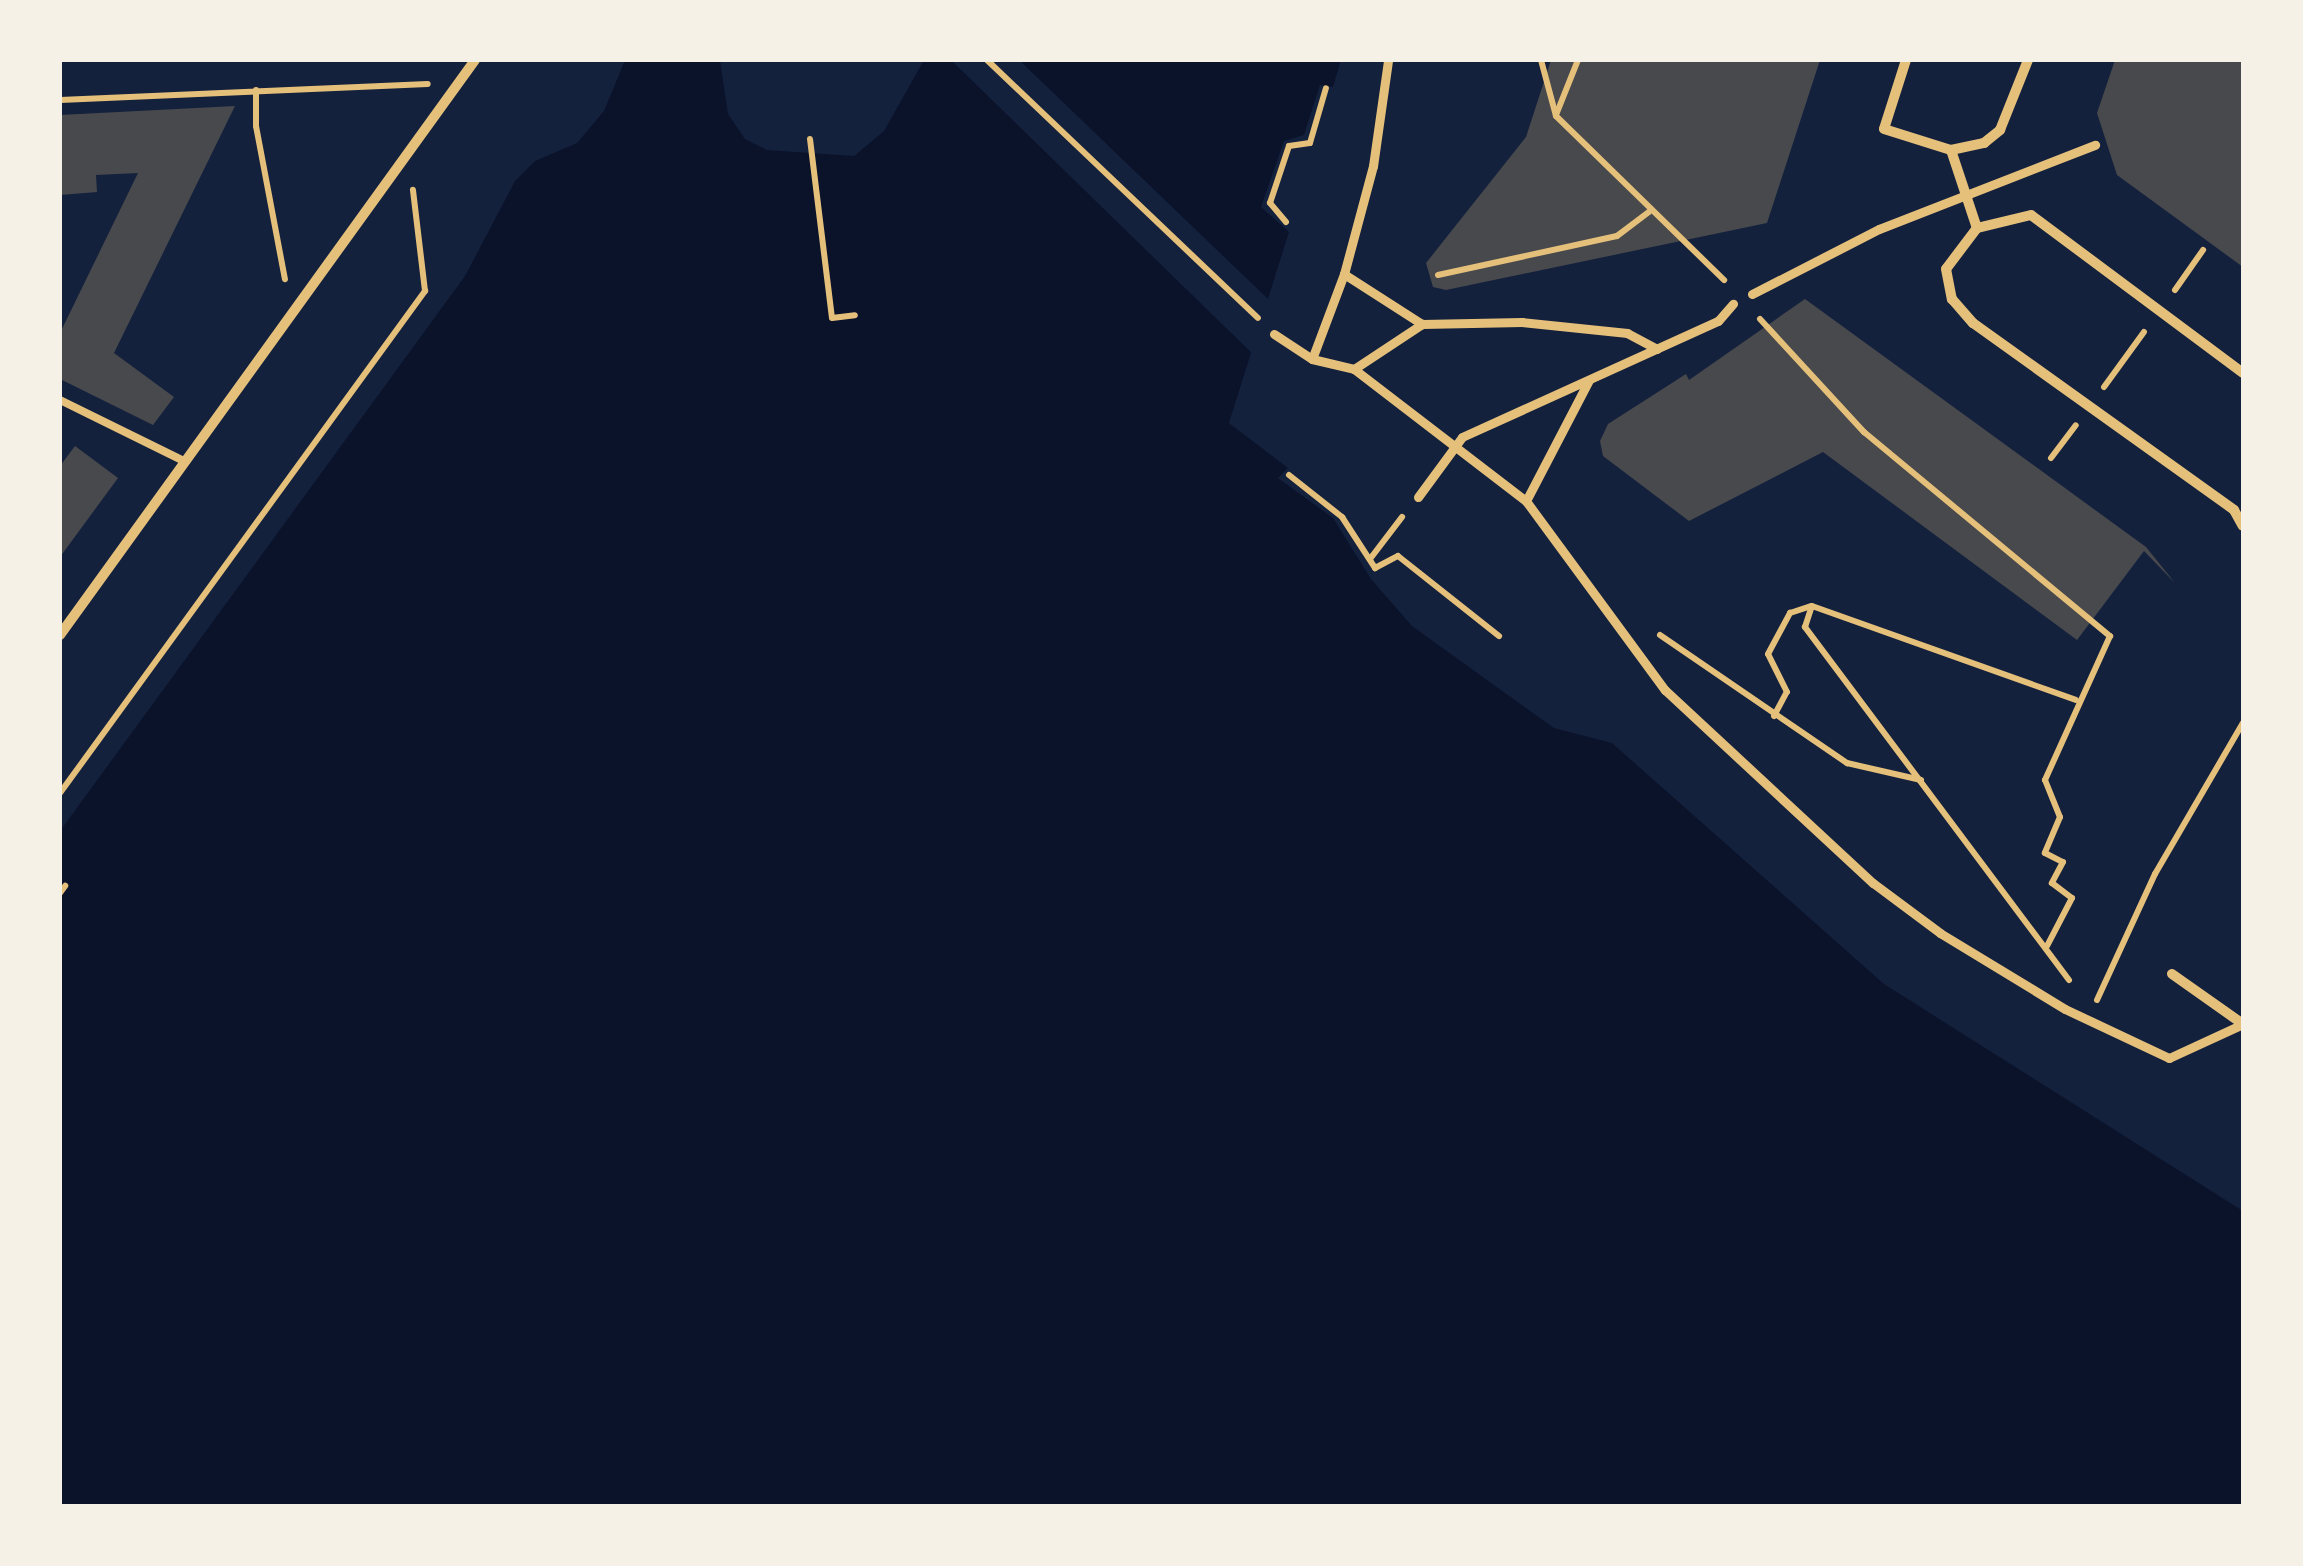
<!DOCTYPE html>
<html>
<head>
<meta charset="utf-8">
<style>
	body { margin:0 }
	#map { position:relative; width:2303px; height:1566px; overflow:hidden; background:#14213d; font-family:"Roboto Serif",serif }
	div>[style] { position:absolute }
	.water>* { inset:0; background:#0b132b }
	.pier>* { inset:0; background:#14213d }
	.building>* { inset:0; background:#48494c }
	.path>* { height:6px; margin:-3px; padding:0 3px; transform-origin:3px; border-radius:3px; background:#e5c07b }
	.service>* { height:8px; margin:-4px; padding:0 4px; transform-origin:4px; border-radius:4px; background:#e5c07b }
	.pedestrian>* { height:9px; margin:-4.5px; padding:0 4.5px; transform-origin:4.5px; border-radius:4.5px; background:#e5c07b }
	.minor>* { height:10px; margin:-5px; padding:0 5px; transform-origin:5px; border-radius:5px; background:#e5c07b }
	span { translate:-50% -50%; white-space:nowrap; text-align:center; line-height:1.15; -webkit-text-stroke:10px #f6f1e7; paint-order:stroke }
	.frame { position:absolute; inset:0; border:62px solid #f6f1e7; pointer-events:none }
</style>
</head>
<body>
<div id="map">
	<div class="water">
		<div style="clip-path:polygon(625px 60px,720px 60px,728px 114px,745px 139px,767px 150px,854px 156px,884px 131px,924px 60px,1341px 60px,1333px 87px,1320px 85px,1304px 135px,1284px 141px,1261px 207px,1289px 232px,1229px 423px,1288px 468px,1278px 478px,1333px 518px,1371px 579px,1412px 626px,1554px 728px,1612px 743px,1884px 984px,2243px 1211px,2241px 1506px,60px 1506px,60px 831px,465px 276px,515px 181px,535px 161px,577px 143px,604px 111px)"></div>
	</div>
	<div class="pier">
		<div style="clip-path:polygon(951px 60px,1019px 60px,1269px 300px,1273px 295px,1258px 359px)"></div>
	</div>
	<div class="building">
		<div style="clip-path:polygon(1551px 60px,1820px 60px,1767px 223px,1446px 290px,1433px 287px,1426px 263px,1526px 137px)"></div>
		<div style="clip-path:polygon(2115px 60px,2243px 60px,2243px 267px,2117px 175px,2097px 113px)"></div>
		<div style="clip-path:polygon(235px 106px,114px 353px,174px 397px,153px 425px,60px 379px,60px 333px,138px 173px,96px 175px,97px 192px,60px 195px,60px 115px)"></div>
		<div style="clip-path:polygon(1805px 299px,2146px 547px,2175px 583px,2144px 551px,2077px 640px,1823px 452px,1689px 521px,1603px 456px,1600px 441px,1608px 424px,1686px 374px,1689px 380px)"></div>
		<div style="clip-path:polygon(75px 446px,118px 478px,60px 557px,60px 466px)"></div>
	</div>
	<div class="path">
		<div style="left:987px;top:60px;width:374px;rotate:43.6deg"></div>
		<div style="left:1541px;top:60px;width:58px;rotate:75deg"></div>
		<div style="left:1556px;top:116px;width:235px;rotate:44.3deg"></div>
		<div style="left:256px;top:90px;width:36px;rotate:90deg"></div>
		<div style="left:256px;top:126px;width:156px;rotate:79.3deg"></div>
		<div style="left:60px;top:100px;width:368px;rotate:-2.5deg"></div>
		<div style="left:1556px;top:115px;width:59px;rotate:-68.2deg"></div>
		<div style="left:810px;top:139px;width:180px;rotate:83deg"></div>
		<div style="left:832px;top:318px;width:23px;rotate:-7deg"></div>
		<div style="left:1286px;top:222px;width:25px;rotate:-130deg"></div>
		<div style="left:1270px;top:203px;width:60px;rotate:-71.6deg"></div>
		<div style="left:1289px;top:146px;width:21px;rotate:-8deg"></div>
		<div style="left:1310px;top:143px;width:57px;rotate:-73.8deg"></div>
		<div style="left:1438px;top:275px;width:183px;rotate:-12.3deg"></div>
		<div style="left:1617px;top:236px;width:40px;rotate:-37deg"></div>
		<div style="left:2175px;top:290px;width:49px;rotate:-55deg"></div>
		<div style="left:1760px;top:319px;width:154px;rotate:47.4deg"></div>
		<div style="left:1864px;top:432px;width:320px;rotate:39.7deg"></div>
		<div style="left:2110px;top:636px;width:158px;rotate:114.3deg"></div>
		<div style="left:2045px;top:780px;width:40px;rotate:68deg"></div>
		<div style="left:2060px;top:817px;width:39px;rotate:113deg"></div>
		<div style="left:2045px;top:853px;width:20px;rotate:27deg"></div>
		<div style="left:2063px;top:862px;width:24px;rotate:118deg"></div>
		<div style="left:2052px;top:883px;width:25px;rotate:37deg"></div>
		<div style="left:2072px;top:898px;width:54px;rotate:117.5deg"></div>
		<div style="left:2104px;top:387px;width:68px;rotate:-54deg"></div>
		<div style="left:2051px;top:458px;width:41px;rotate:-52.9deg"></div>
		<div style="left:1289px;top:475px;width:68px;rotate:38.4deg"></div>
		<div style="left:1342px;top:517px;width:61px;rotate:57.1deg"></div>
		<div style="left:1375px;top:568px;width:26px;rotate:-28deg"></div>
		<div style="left:1398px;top:556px;width:129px;rotate:38.4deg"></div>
		<div style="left:1370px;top:559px;width:53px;rotate:-52.7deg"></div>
		<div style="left:1660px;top:635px;width:227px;rotate:34.4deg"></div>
		<div style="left:1847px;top:763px;width:76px;rotate:12.9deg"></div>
		<div style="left:1774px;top:716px;width:27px;rotate:-62deg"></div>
		<div style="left:1787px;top:692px;width:42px;rotate:-116.6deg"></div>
		<div style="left:1768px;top:654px;width:47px;rotate:-61.8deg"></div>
		<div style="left:1790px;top:613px;width:22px;rotate:-18deg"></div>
		<div style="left:60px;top:793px;width:621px;rotate:-53.98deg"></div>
		<div style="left:425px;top:291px;width:102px;rotate:-96.8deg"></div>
		<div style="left:60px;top:893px;width:9px;rotate:-54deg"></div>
		<div style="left:2069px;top:980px;width:441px;rotate:-126.8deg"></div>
		<div style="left:1805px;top:627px;width:22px;rotate:-72deg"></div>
		<div style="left:1812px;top:606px;width:280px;rotate:19.6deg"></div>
		<div style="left:2097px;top:1000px;width:139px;rotate:-65.3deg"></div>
		<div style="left:2155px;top:874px;width:175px;rotate:-59.8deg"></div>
	</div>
	<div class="service">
		<div style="left:60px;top:400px;width:140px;rotate:26.2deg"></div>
	</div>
	<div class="pedestrian">
		<div style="left:1344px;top:274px;width:93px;rotate:32.7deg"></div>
		<div style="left:1422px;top:324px;width:100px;rotate:-1.1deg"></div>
		<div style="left:1522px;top:322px;width:106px;rotate:6deg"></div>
		<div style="left:1627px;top:333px;width:34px;rotate:28deg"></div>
		<div style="left:1752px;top:294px;width:143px;rotate:-27.1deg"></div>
		<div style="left:1879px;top:229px;width:232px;rotate:-21.3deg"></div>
		<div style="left:1274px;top:334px;width:45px;rotate:33.3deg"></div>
		<div style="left:1312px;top:359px;width:43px;rotate:13.4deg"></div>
		<div style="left:1354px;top:369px;width:217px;rotate:37.5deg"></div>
		<div style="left:1526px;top:501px;width:235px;rotate:53.7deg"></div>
		<div style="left:1665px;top:690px;width:284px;rotate:42.9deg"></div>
		<div style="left:1873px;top:883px;width:84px;rotate:36.7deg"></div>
		<div style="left:1940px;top:933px;width:146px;rotate:31.3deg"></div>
		<div style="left:2065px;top:1009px;width:115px;rotate:25.2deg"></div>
		<div style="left:2169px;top:1058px;width:81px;rotate:-24.7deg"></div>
		<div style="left:1312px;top:359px;width:91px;rotate:-69.4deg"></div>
		<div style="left:1344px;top:274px;width:112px;rotate:-75deg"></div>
		<div style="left:1373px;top:166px;width:107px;rotate:-81.9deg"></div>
		<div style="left:1354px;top:369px;width:82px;rotate:-33.5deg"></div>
		<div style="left:1418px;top:497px;width:74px;rotate:-53.7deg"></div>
		<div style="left:1462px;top:437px;width:281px;rotate:-24.4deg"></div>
		<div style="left:1718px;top:321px;width:23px;rotate:-49deg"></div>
		<div style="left:1526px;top:501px;width:136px;rotate:-62.5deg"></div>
	</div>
	<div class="minor">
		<div style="left:1906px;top:60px;width:72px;rotate:107.7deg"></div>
		<div style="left:1884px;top:129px;width:70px;rotate:17.4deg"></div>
		<div style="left:1951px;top:150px;width:34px;rotate:-12deg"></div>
		<div style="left:1984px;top:143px;width:21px;rotate:-39deg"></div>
		<div style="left:2000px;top:130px;width:75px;rotate:-68.2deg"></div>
		<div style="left:1951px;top:150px;width:82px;rotate:71.6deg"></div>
		<div style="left:2243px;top:373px;width:264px;rotate:-143.3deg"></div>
		<div style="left:2031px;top:215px;width:56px;rotate:166.5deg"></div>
		<div style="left:1977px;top:228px;width:51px;rotate:127.1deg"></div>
		<div style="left:1946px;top:269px;width:31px;rotate:79deg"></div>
		<div style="left:1952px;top:299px;width:32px;rotate:49deg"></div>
		<div style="left:1973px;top:323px;width:321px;rotate:35.6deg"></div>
		<div style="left:2234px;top:510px;width:18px;rotate:61deg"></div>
		<div style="left:60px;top:635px;width:709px;rotate:-54.18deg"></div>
		<div style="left:2172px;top:974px;width:87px;rotate:35.2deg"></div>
	</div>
	<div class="frame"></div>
</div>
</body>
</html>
